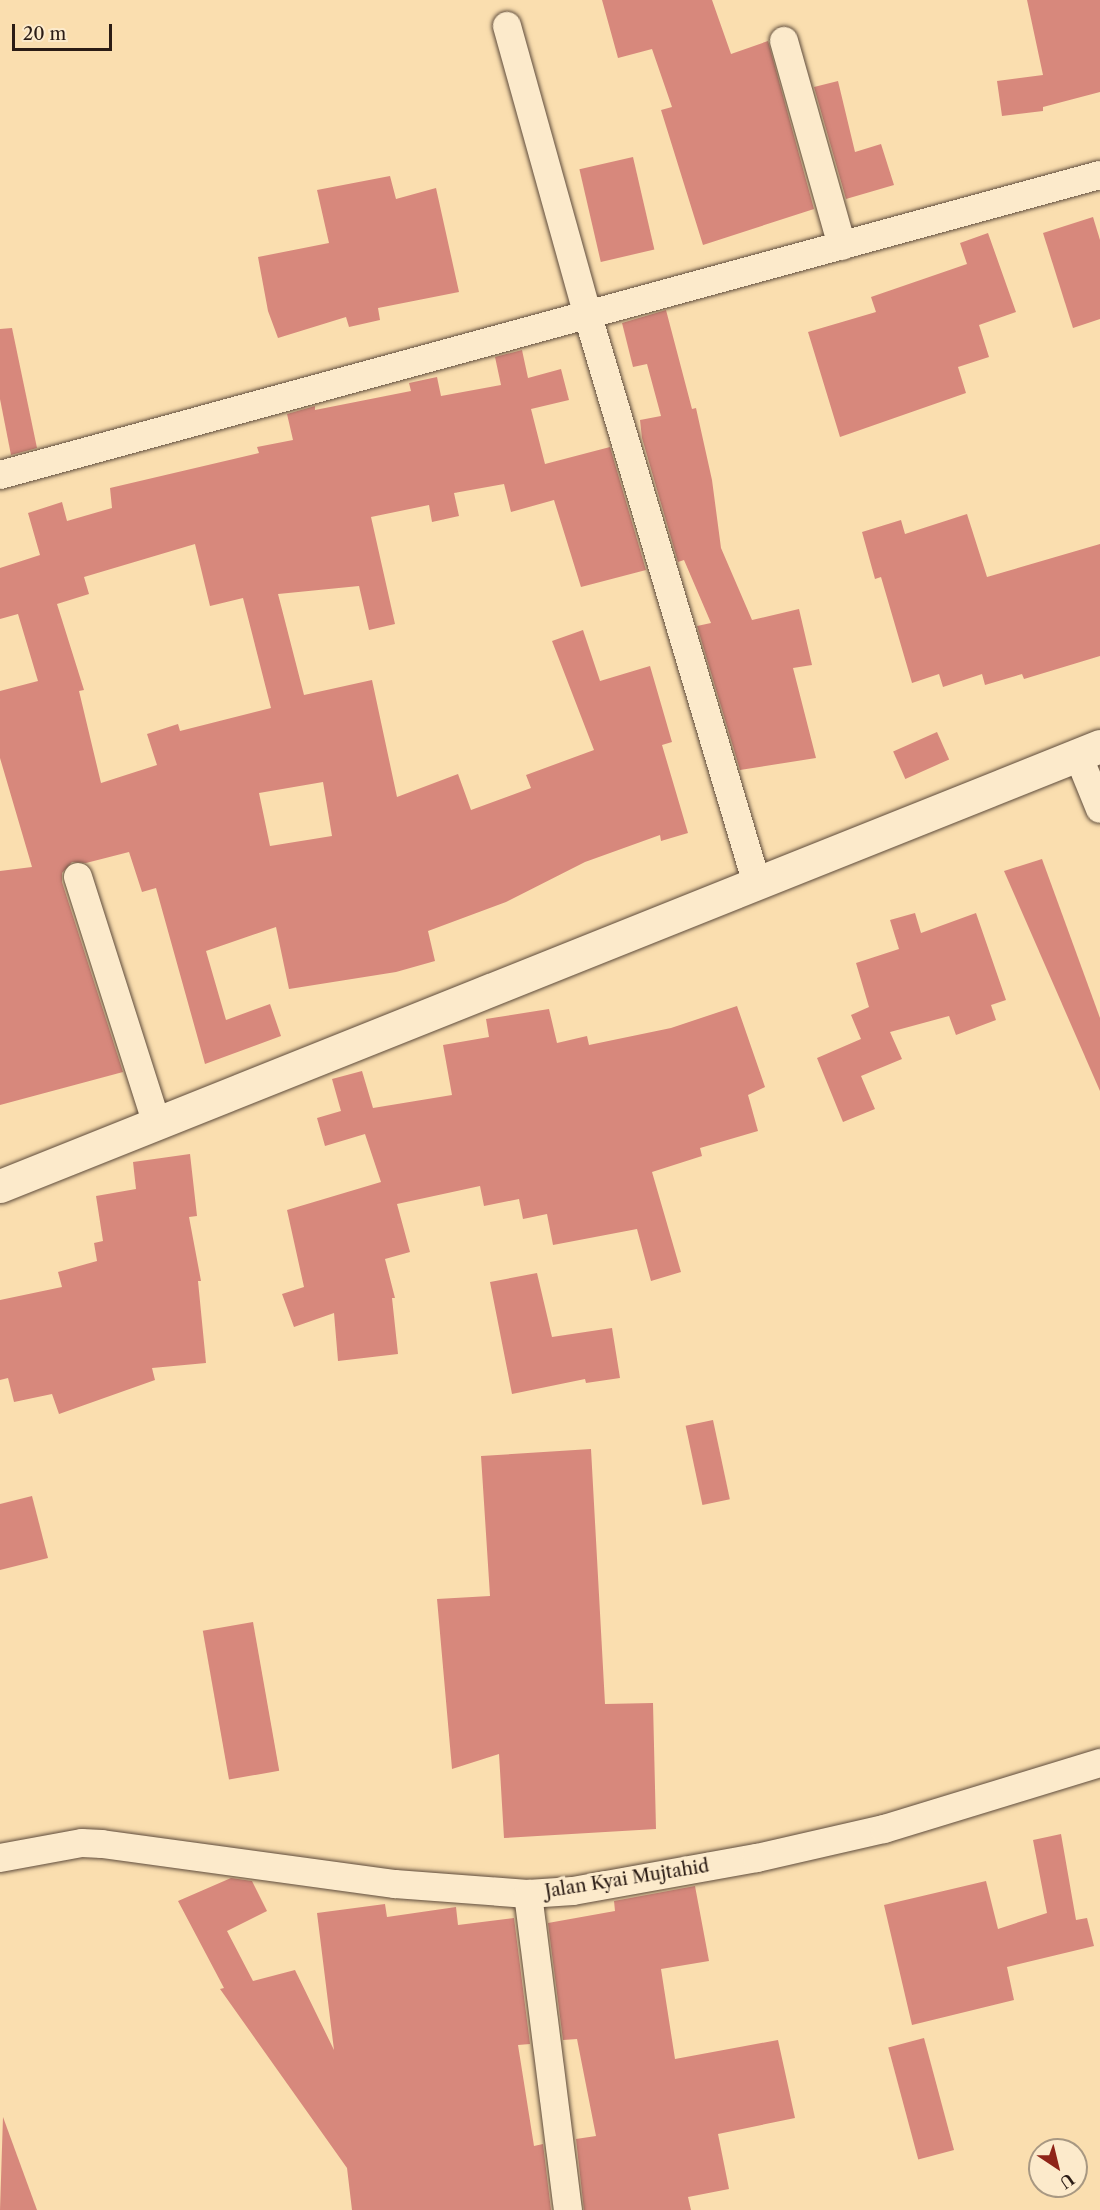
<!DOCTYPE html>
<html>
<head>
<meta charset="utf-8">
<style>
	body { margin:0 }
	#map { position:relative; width:1100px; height:2210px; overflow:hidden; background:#fadeaf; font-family:"Libre Caslon Text",serif }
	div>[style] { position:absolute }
	.building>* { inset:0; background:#d7887c; transform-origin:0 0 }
	.roads { filter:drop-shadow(0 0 2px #5f4c3c) drop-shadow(0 0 2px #5f4c3c) }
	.street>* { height:28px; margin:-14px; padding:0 14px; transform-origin:14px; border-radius:14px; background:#fceacb }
	.secondary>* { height:33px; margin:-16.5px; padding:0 16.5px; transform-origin:16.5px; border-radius:16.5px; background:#fceacb }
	span { translate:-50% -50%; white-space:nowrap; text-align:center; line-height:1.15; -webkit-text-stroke:6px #fceacb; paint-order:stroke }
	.street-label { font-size:18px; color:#2b1c15 }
	.north { position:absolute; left:1028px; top:2138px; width:60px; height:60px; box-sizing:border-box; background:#fceacb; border:2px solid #a89882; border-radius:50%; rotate:145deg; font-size:16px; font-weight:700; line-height:24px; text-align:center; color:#2b1c15 }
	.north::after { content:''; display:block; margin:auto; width:21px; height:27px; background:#8f2418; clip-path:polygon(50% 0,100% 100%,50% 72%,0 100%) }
	.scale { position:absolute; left:12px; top:24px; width:100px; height:27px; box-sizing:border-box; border:3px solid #2b1c15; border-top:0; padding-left:8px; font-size:18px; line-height:21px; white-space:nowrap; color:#2b1c15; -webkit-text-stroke:4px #fceacb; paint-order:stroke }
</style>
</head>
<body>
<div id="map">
	<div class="building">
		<div style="clip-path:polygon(602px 0,712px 0,731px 54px,768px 41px,814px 209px,703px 245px,661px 110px,672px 107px,652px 49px,618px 58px)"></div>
		<div style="clip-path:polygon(1027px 0,1100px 0,1100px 92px,1043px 107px,1043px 111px,1002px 116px,997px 81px,1043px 75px)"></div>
		<div style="clip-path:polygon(838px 81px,855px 152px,881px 144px,894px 185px,846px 199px,814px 87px)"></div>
		<div style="left:633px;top:157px;width:95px;height:55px;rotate:77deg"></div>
		<div style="clip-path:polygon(390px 176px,396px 199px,436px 188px,459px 292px,378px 308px,380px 320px,349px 327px,346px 317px,278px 338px,268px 311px,258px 257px,329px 243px,317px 190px)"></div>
		<div style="clip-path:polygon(1093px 217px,1100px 240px,1100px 319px,1073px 328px,1043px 233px)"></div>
		<div style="clip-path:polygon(988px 233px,1016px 312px,979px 325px,989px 357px,958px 367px,966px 393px,840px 437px,808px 332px,876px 312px,871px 297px,967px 264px,960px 243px)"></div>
		<div style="clip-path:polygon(666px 310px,692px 409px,696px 408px,712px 480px,721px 548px,752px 620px,799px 609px,812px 665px,793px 668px,816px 758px,740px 770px,697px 626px,711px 623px,684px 560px,678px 562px,642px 438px,640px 420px,661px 416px,647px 364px,633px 367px,622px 323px)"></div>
		<div style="clip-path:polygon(12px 328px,37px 448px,11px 455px,0 399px,0 329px)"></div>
		<div style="clip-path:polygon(evenodd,522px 350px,528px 378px,561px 369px,569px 400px,531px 409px,545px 464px,610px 447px,646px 570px,581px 587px,554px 500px,511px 512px,504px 484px,454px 493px,459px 516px,432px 522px,429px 505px,371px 517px,395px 624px,369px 630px,359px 586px,278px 594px,304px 695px,372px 680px,397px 797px,458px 774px,471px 810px,531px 788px,526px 775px,594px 750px,552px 641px,583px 630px,600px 681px,650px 666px,672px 742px,662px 745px,688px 833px,661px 841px,660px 835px,585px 862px,506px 902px,428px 931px,435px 961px,396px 972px,289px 989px,276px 927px,206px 951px,226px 1020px,270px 1004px,281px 1036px,205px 1064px,156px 888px,142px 892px,129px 852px,86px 863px,72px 862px,62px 873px,62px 882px,123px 1072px,0 1105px,0 871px,32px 867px,0 758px,0 691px,38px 681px,18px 614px,0 619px,0 568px,40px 555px,28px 513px,62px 502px,67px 521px,112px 508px,110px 488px,259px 453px,257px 447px,293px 440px,287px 414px,315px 406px,315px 410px,411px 391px,409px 383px,437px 377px,441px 396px,501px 385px,495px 357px,522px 350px,195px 544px,210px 606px,243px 598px,271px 708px,180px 731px,178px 724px,147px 734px,157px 765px,101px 783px,79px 691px,84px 690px,57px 604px,89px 594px,84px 577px,195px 544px,522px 350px,323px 782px,332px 836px,270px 846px,259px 793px,323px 782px)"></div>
		<div style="clip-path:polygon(967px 514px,987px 577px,1100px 544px,1100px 656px,1024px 679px,1022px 674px,985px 685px,982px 674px,943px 687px,939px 674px,912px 683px,881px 577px,875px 579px,862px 532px,901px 520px,905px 534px)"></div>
		<div style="left:937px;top:732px;width:30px;height:48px;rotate:66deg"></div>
		<div style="clip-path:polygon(1042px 859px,1100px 1018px,1100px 1091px,1004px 871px)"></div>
		<div style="clip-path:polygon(915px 913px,921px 933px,976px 913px,1006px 1000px,991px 1005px,996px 1020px,956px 1035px,949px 1016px,890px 1032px,902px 1059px,861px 1076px,875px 1109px,843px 1122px,817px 1058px,861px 1039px,851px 1015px,869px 1007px,856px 963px,899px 949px,890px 920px)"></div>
		<div style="clip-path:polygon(737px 1006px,765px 1087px,748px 1095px,758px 1131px,700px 1148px,702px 1156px,652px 1172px,681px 1272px,651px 1281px,637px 1229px,553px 1245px,547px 1214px,523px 1219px,519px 1199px,484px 1206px,480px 1186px,397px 1204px,410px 1252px,385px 1259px,395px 1298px,392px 1298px,398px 1354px,338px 1361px,334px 1313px,294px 1327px,282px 1294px,304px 1287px,287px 1210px,381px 1182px,365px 1134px,325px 1146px,317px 1118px,341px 1111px,332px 1079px,362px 1071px,373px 1108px,452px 1095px,443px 1045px,489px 1037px,486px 1019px,549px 1009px,557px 1043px,587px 1036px,589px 1045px,671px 1028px)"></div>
		<div style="clip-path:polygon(190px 1154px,197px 1216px,189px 1217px,201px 1281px,198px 1281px,206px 1363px,152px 1368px,155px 1380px,59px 1414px,52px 1394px,14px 1402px,8px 1378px,0 1380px,0 1300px,62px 1287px,58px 1272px,97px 1261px,94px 1243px,103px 1241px,96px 1196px,136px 1189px,133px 1162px)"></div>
		<div style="clip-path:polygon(537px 1273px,552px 1337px,612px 1328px,620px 1378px,586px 1383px,585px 1379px,512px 1394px,490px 1282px)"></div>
		<div style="left:713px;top:1420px;width:81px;height:28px;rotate:78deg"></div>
		<div style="clip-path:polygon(591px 1449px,605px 1704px,653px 1703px,656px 1829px,504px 1838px,499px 1754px,452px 1769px,437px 1599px,490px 1596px,481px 1456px)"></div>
		<div style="clip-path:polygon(32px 1496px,48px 1558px,0 1570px,0 1504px)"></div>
		<div style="left:253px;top:1622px;width:151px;height:51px;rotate:80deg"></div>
		<div style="clip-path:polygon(1061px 1834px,1076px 1920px,1087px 1918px,1094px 1946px,1007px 1967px,1014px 2000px,912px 2025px,884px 1905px,986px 1881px,998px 1929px,1047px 1913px,1033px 1840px)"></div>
		<div style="clip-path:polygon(231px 1878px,252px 1881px,267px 1911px,227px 1931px,253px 1981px,295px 1970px,334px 2050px,317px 1913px,385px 1904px,387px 1917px,456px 1907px,458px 1925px,514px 1918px,530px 2044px,518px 2045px,534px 2146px,543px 2144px,551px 2210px,352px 2210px,347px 2168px,220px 1989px,224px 1988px,178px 1901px)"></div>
		<div style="clip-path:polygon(695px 1886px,709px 1961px,661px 1969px,675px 2059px,778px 2040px,795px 2118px,718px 2134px,729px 2189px,688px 2197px,691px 2210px,584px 2210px,576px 2139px,596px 2136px,577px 2039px,563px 2040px,548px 1923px,615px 1911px,614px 1901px)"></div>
		<div style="left:924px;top:2038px;width:116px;height:37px;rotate:75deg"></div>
		<div style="clip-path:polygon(3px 2117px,37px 2210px,0 2210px)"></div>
	</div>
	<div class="roads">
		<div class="street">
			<div style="left:507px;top:26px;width:301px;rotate:74.4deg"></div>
			<div style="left:588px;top:316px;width:589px;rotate:73.44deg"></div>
			<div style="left:784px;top:41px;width:213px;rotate:74.2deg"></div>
			<div style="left:0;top:475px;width:1140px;rotate:-15.26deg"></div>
			<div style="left:1078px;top:755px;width:58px;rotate:67.8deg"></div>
			<div style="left:78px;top:877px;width:257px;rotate:72.3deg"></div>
			<div style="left:0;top:1858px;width:83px;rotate:-10.4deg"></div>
			<div style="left:82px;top:1843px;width:20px;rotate:3deg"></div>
			<div style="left:102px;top:1844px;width:296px;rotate:7.8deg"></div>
			<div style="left:395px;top:1884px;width:133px;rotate:4.3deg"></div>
			<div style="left:528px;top:1894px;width:45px;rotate:-3.8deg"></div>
			<div style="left:573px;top:1891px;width:187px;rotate:-10.2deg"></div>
			<div style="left:757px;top:1858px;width:130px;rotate:-12.9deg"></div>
			<div style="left:884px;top:1829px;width:226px;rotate:-17deg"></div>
			<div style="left:528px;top:1894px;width:319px;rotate:82.8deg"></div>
		</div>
		<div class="secondary">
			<div style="left:0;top:1186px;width:1185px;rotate:-21.8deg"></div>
		</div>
	</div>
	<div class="street-label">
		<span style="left:627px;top:1879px;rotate:-9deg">Jalan Kyai Mujtahid</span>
	</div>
	<div class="north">U</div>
	<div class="scale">20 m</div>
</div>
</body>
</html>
